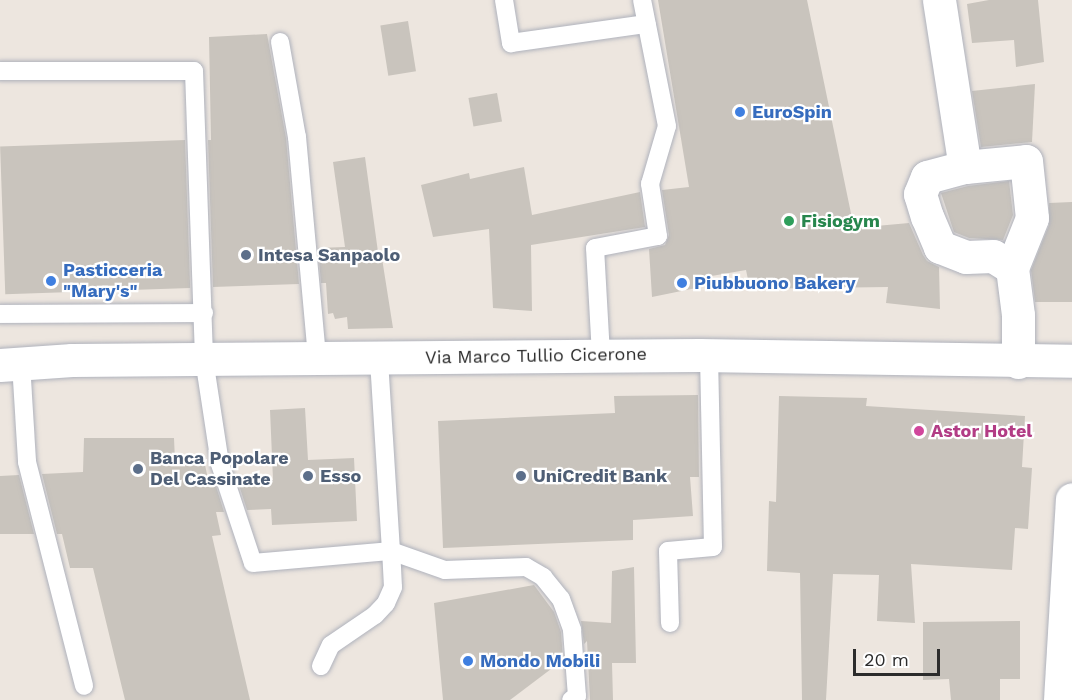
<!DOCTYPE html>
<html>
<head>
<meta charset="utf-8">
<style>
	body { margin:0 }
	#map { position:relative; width:1072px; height:700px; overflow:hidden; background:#ede6df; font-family:"Work Sans",sans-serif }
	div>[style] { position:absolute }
	.building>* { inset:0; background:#c9c4bd; transform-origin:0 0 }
	.roads { filter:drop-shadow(0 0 2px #afb2bc) drop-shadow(0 0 2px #afb2bc) }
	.lane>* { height:18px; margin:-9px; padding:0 9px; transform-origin:9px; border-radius:9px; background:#fff }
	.street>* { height:33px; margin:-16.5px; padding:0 16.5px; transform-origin:16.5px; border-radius:16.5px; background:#fff }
	.secondary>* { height:33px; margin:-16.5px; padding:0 16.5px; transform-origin:16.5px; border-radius:16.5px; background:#fff }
	.dots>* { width:16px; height:16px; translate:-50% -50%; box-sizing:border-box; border:3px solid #fff; border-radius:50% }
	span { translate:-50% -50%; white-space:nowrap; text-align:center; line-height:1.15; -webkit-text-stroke:4.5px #fff; paint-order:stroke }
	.shop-label { font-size:18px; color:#366cbe; font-weight:700 }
	.left { translate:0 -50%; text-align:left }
	.leisure-label { font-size:18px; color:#27864d; font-weight:700 }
	.service-label { font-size:18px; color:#4e5e75; font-weight:700 }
	.street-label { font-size:18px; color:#2c2c2c }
	.hotel-label { font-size:18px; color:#b23c85; font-weight:700 }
	.scale { position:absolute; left:853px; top:649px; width:87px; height:27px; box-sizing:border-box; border:3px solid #2c2c2c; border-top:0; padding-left:8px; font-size:18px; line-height:21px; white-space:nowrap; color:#2c2c2c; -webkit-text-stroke:4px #fff; paint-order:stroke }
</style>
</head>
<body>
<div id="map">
	<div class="building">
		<div style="clip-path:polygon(658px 0,807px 0,854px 228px,909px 223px,923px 255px,927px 261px,939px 267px,940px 309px,886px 303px,888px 287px,750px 289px,746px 270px,700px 278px,701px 287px,652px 297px,649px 249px,665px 245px,669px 235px,662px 190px,689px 187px)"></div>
		<div style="clip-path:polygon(989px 0,1038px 0,1044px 62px,1016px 67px,1014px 40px,972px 43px,967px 4px)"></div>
		<div style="left:408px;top:21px;width:51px;height:28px;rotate:81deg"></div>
		<div style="clip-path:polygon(267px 34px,286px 138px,299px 284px,213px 287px,208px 140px,211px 140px,209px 37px)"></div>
		<div style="clip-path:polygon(1035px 84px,1032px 142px,981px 147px,972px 91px)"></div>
		<div style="left:497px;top:93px;width:29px;height:29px;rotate:80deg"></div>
		<div style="left:185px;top:140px;width:148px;height:185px;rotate:88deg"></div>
		<div style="clip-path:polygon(365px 157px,378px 252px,381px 252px,393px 328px,348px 329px,347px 317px,335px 319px,333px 313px,328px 314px,326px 283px,321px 283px,318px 248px,345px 247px,333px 162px)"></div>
		<div style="clip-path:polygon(524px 167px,532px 215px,640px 192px,645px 227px,531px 245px,532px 311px,493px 308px,489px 229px,433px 237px,421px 185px,469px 173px,470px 179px)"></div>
		<div style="clip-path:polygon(1009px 181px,1013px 215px,1003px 240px,969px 238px,954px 232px,941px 193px,968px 186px)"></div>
		<div style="clip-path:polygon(1072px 202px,1072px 302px,1035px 302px,1031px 270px,1049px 225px,1049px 203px)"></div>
		<div style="clip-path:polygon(698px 395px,699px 477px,690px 477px,693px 516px,633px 520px,633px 540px,443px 548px,438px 421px,615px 413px,614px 396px)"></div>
		<div style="clip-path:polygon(779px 396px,867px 398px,866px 406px,1025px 416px,1022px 467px,1032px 468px,1028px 529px,1015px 528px,1012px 570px,911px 564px,915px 623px,877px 621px,879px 575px,833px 574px,826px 700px,802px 700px,800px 573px,767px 571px,769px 501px,776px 502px)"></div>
		<div style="clip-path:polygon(305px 408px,308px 460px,354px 458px,357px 521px,272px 525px,271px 509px,247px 510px,238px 482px,273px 480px,270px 410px)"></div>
		<div style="clip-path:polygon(84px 438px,174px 438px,175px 461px,204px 460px,209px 484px,215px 483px,224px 512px,216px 512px,221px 535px,212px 536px,250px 700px,125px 700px,93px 568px,70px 568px,62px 534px,57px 534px,42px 474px,83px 472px)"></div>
		<div style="clip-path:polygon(19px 475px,34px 534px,0 534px,0 476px)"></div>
		<div style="clip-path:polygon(634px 567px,636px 663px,612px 663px,613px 700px,590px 700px,587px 641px,584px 644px,581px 621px,611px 623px,612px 571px)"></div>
		<div style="clip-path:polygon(534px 585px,554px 612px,561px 632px,563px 660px,510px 700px,443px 700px,434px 603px)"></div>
		<div style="clip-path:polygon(1020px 621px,1020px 679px,1000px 679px,1000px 700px,951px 700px,949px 679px,923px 680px,923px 622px)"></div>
	</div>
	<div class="roads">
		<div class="lane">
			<div style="left:504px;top:0;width:44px;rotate:80.8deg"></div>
			<div style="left:511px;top:43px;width:137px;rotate:-8deg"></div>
			<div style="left:280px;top:42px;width:97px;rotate:79.9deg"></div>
			<div style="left:297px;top:137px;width:222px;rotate:84.8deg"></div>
			<div style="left:0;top:71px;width:194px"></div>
			<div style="left:194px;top:71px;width:288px;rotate:88deg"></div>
			<div style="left:204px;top:359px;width:106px;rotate:81.3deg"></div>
			<div style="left:220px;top:464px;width:104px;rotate:71.6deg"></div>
			<div style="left:253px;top:563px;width:139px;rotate:-5deg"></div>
			<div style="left:391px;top:551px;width:193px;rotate:-93.6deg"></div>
			<div style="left:0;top:314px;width:204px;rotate:-0.3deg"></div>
			<div style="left:601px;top:355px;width:107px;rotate:-93.2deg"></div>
			<div style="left:595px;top:248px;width:64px;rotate:-10.8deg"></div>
			<div style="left:658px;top:236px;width:53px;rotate:-98.7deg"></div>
			<div style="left:650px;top:184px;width:60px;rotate:-73.7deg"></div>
			<div style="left:667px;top:126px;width:128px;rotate:-101.2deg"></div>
			<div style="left:21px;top:363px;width:99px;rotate:86.5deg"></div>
			<div style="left:27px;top:462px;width:231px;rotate:75.7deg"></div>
			<div style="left:670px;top:623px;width:72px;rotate:-91.6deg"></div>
			<div style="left:668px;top:551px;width:45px;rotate:-5.1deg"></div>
			<div style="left:713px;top:547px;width:192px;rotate:-91.2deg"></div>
			<div style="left:321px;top:666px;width:23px;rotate:-65deg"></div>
			<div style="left:331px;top:645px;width:53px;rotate:-34.3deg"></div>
			<div style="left:375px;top:615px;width:16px;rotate:-47deg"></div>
			<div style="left:386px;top:603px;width:17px;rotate:-66deg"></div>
			<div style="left:393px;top:587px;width:36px;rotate:-93deg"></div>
			<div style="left:391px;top:551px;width:57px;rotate:19.4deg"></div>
			<div style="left:445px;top:570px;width:81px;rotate:-2.1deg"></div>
			<div style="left:526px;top:567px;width:20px;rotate:30deg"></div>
			<div style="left:543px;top:577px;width:28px;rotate:51deg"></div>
			<div style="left:561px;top:599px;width:33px;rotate:70deg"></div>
			<div style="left:572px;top:630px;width:66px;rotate:85.7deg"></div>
			<div style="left:577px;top:696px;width:7px;rotate:146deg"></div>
		</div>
		<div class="street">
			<div style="left:939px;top:0;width:169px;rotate:81.2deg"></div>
			<div style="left:1012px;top:268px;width:22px;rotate:-148deg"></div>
			<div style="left:993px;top:256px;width:27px;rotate:178deg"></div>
			<div style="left:966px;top:257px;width:28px;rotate:-159deg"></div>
			<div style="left:940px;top:247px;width:33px;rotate:-113deg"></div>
			<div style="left:927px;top:217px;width:24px;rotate:-107deg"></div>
			<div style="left:920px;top:194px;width:18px;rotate:-68deg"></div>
			<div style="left:927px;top:177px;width:39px;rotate:-15deg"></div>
			<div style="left:965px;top:167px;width:61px;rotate:-5.6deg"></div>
			<div style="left:1026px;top:161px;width:57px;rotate:84deg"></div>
			<div style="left:1032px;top:218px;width:54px;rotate:111.8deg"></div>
			<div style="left:1012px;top:268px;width:47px;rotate:82.7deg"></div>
			<div style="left:1018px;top:315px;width:47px;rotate:90deg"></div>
			<div style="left:1060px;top:700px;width:201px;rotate:-86.6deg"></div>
		</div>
		<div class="secondary">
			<div style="left:0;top:365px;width:72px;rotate:-4deg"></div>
			<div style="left:72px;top:360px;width:627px;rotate:-0.46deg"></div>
			<div style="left:699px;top:355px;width:373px;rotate:0.9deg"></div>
		</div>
	</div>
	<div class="dots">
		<div style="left:740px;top:112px;background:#3f7fe0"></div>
		<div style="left:789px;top:221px;background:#2e9e5b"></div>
		<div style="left:246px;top:255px;background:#5c6f8a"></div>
		<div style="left:51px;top:281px;background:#3f7fe0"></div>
		<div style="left:682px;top:283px;background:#3f7fe0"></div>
		<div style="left:919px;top:431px;background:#d1479c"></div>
		<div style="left:138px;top:469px;background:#5c6f8a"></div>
		<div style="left:308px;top:476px;background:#5c6f8a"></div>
		<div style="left:521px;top:476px;background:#5c6f8a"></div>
		<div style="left:468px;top:661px;background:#3f7fe0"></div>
	</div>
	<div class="shop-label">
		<span class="left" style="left:752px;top:112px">EuroSpin</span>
		<span class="left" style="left:63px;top:281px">Pasticceria<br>"Mary's"</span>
		<span class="left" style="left:694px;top:283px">Piubbuono Bakery</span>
		<span class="left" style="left:480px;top:661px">Mondo Mobili</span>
	</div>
	<div class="leisure-label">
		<span class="left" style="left:801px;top:221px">Fisiogym</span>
	</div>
	<div class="service-label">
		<span class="left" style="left:258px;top:255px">Intesa Sanpaolo</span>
		<span class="left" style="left:150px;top:469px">Banca Popolare<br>Del Cassinate</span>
		<span class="left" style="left:320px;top:476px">Esso</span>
		<span class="left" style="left:533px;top:476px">UniCredit Bank</span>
	</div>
	<div class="street-label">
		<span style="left:536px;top:356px;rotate:-1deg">Via Marco Tullio Cicerone</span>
	</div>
	<div class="hotel-label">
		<span class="left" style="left:931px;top:431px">Astor Hotel</span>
	</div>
	<div class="scale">20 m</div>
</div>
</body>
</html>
